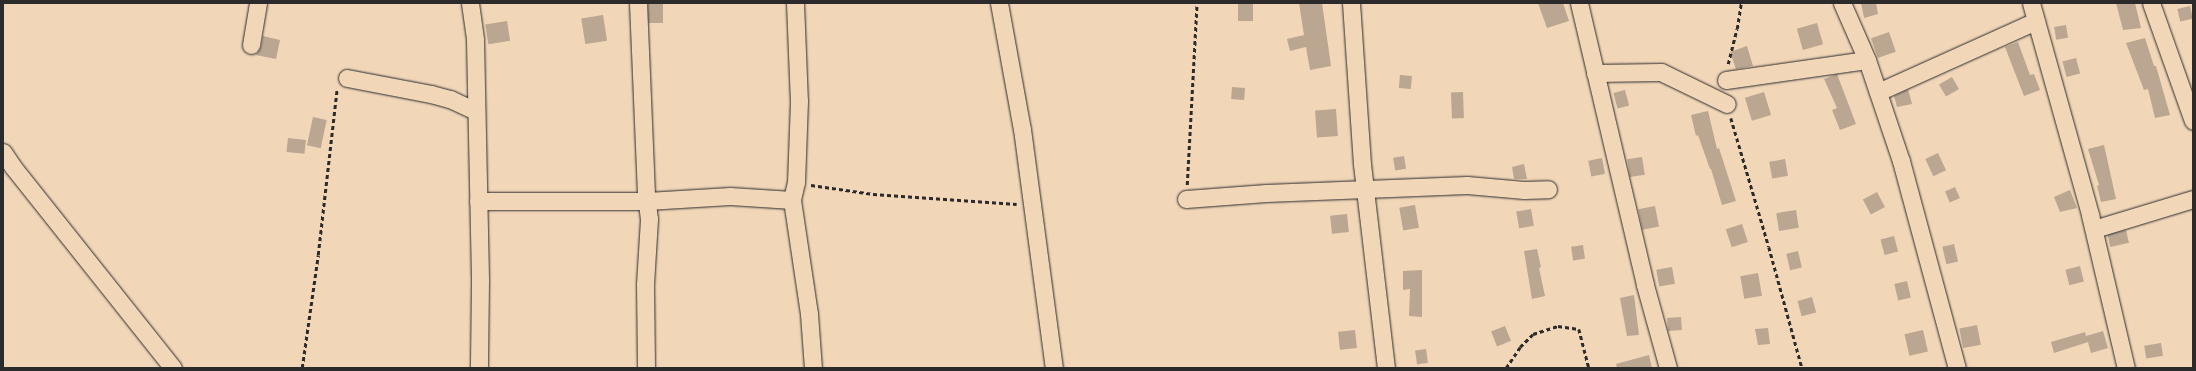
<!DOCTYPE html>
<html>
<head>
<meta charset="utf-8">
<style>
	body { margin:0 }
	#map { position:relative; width:2196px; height:371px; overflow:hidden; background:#f1d6b8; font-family:Sriracha,sans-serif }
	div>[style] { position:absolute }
	.building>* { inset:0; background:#baa691; transform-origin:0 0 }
	.path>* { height:2.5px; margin-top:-1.25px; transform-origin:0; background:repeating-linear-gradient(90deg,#2b2b2b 0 4px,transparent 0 7px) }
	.roads { filter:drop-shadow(0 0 1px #2b2b2b) drop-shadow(0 0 1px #2b2b2b) }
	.street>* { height:17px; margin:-8.5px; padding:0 8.5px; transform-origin:8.5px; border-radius:8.5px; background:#f1d6b8 }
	span { translate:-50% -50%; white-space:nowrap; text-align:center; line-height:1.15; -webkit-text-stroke:3px #f1d6b8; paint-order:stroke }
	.frame { position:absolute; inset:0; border:4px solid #2b2b2b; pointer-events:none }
</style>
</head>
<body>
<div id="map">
	<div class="building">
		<div style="left:648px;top:3px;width:15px;height:20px"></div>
		<div style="left:1238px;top:3px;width:15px;height:18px"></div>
		<div style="clip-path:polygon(1299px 3px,1322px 3px,1331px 66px,1310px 70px,1306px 47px,1290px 51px,1287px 39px,1304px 35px)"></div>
		<div style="clip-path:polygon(1538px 3px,1563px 3px,1569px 21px,1547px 28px)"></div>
		<div style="clip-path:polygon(1861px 3px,1876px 3px,1878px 14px,1864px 18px)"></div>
		<div style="clip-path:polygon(2116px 3px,2135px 3px,2141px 28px,2123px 30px)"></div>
		<div style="left:2190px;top:6px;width:13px;height:13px;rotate:77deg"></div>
		<div style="left:603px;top:15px;width:26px;height:22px;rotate:81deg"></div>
		<div style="left:507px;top:21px;width:20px;height:22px;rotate:81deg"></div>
		<div style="left:1817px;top:23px;width:22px;height:21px;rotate:74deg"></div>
		<div style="left:2066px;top:25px;width:13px;height:12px;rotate:81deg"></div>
		<div style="left:1889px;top:32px;width:21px;height:19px;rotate:71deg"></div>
		<div style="clip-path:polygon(263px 36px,280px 40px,276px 59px,256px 55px,261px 47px)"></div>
		<div style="clip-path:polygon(2145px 38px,2154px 66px,2156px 66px,2170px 115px,2155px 118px,2148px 89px,2144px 90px,2126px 43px)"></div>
		<div style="clip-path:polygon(2018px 42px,2030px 75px,2034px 74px,2040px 90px,2024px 96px,2005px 47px)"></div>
		<div style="clip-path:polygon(1747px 46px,1753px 66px,1736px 69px,1730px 52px)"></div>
		<div style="left:2076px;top:58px;width:16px;height:14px;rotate:75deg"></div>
		<div style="clip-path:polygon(1837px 74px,1856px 124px,1840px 130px,1832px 110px,1837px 108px,1824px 79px)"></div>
		<div style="left:1400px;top:75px;width:12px;height:13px;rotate:5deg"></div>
		<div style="left:1952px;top:77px;width:14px;height:15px;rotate:60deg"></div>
		<div style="left:1232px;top:87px;width:13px;height:12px;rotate:4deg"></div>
		<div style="clip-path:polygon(1908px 89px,1912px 104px,1897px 107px,1894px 96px)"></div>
		<div style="left:1625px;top:90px;width:16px;height:12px;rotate:75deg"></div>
		<div style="left:1463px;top:92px;width:26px;height:12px;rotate:88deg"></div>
		<div style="left:1764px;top:92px;width:24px;height:20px;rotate:73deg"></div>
		<div style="left:1336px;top:109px;width:27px;height:21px;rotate:86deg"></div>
		<div style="clip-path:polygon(1708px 111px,1717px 149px,1719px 148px,1736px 201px,1722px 205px,1711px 169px,1710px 169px,1698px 135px,1696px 136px,1691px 115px)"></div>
		<div style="left:313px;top:117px;width:14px;height:29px;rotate:12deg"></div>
		<div style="left:288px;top:138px;width:18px;height:14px;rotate:6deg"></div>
		<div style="clip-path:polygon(2104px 145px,2116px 199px,2101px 202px,2097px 186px,2099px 185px,2088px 149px)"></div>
		<div style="left:1938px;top:153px;width:19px;height:14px;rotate:65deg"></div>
		<div style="left:1404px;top:156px;width:13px;height:11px;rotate:81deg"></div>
		<div style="left:1642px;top:157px;width:18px;height:15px;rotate:81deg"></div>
		<div style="left:1602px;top:158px;width:16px;height:14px;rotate:79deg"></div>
		<div style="left:1785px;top:159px;width:17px;height:16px;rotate:80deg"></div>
		<div style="clip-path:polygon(1524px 164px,1527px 179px,1514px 179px,1512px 167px)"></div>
		<div style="left:1955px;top:187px;width:12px;height:11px;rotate:66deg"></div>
		<div style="clip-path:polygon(2070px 190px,2077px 208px,2060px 212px,2054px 197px)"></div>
		<div style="left:1877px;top:192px;width:17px;height:16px;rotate:62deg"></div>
		<div style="left:1415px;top:205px;width:23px;height:16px;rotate:80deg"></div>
		<div style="left:1655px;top:206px;width:21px;height:17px;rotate:79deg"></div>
		<div style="left:1531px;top:209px;width:17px;height:15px;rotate:80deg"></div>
		<div style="left:1796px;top:210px;width:18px;height:20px;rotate:81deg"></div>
		<div style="left:1347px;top:214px;width:18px;height:17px;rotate:84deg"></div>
		<div style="left:1742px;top:224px;width:19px;height:17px;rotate:72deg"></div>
		<div style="left:2126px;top:230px;width:13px;height:19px;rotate:77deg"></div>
		<div style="left:1894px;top:236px;width:16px;height:14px;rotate:75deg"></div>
		<div style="left:1954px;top:244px;width:18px;height:12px;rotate:77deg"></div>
		<div style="left:1583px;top:245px;width:14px;height:12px;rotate:82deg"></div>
		<div style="clip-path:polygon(1537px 249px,1541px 267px,1539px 268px,1545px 296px,1532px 299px,1524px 251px)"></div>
		<div style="left:1798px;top:251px;width:17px;height:12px;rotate:77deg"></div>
		<div style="left:2080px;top:266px;width:16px;height:15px;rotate:76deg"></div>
		<div style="left:1672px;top:267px;width:17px;height:16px;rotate:80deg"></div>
		<div style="clip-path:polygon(1422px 270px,1422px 317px,1409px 316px,1410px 289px,1403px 290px,1403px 271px)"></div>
		<div style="left:1758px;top:273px;width:23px;height:18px;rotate:80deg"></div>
		<div style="left:1907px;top:281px;width:17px;height:13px;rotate:77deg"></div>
		<div style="clip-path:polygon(1634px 295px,1639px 335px,1627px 336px,1620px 298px)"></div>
		<div style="left:1812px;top:297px;width:16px;height:15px;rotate:75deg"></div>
		<div style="left:1681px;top:317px;width:13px;height:14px;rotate:86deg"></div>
		<div style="left:1977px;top:325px;width:20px;height:18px;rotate:79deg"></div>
		<div style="left:1505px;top:326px;width:16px;height:15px;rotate:68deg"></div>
		<div style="clip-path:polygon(1768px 328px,1770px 344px,1758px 345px,1755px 329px)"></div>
		<div style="left:1355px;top:330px;width:18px;height:17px;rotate:84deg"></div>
		<div style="left:1923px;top:330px;width:22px;height:19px;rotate:77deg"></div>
		<div style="clip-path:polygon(2103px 331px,2108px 348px,2091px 353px,2088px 342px,2054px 353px,2051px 342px,2085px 332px,2086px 336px)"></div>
		<div style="left:2161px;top:343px;width:13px;height:17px;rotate:81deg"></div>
		<div style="left:1426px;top:349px;width:14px;height:11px;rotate:82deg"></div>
		<div style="clip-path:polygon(1649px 355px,1652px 368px,1617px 368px,1616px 364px)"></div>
	</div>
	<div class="path">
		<div style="left:1728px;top:64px;width:36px;rotate:-76deg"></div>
		<div style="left:1737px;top:29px;width:26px;rotate:-81deg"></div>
		<div style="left:1731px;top:118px;width:134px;rotate:73.6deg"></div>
		<div style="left:1769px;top:247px;width:125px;rotate:74.7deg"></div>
		<div style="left:811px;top:185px;width:63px;rotate:8.3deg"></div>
		<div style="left:873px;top:194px;width:144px;rotate:4deg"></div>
		<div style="left:1187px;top:185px;width:182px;rotate:-86.9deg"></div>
		<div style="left:302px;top:368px;width:114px;rotate:-81.9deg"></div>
		<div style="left:318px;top:255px;width:167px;rotate:-83.5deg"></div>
		<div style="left:1506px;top:368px;width:25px;rotate:-56deg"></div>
		<div style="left:1520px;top:347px;width:18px;rotate:-45deg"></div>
		<div style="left:1533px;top:334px;width:26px;rotate:-18deg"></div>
		<div style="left:1558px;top:326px;width:21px;rotate:8deg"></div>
		<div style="left:1579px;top:329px;width:40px;rotate:75.6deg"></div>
	</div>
	<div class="roads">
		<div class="street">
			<div style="left:470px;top:3px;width:37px;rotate:82deg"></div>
			<div style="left:475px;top:40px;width:241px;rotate:88.8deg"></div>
			<div style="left:480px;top:281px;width:87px;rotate:90.7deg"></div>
			<div style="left:638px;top:3px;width:192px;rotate:87.6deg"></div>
			<div style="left:646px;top:195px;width:24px;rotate:83deg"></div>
			<div style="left:649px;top:219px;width:65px;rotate:93.5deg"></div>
			<div style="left:645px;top:284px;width:84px;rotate:89.3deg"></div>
			<div style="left:795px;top:3px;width:98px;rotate:87.7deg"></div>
			<div style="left:799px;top:101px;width:81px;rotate:92.1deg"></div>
			<div style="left:796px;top:182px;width:18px;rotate:103deg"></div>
			<div style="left:792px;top:200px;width:115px;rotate:81.5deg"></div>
			<div style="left:809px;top:314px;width:54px;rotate:85.8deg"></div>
			<div style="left:999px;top:3px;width:128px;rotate:79.7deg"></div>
			<div style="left:1022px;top:129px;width:241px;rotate:82.4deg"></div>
			<div style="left:1351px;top:3px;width:161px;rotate:86.1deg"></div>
			<div style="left:1362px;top:164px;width:205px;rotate:83.3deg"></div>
			<div style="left:1579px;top:3px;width:290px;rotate:76.8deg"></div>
			<div style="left:1645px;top:285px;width:86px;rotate:74.5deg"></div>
			<div style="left:1842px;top:3px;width:62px;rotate:66.3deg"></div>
			<div style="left:1867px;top:60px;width:107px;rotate:71.4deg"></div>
			<div style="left:1901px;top:161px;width:214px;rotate:74.9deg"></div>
			<div style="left:2031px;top:3px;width:220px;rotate:74.4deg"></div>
			<div style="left:2090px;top:215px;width:157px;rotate:76.8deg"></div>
			<div style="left:2151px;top:3px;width:125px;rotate:70.4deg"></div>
			<div style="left:251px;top:45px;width:43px;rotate:-80.5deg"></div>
			<div style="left:1595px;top:73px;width:66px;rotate:-0.9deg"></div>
			<div style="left:1661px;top:72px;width:73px;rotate:25.9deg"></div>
			<div style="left:347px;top:78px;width:86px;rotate:10.8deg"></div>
			<div style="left:431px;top:94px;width:20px;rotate:15deg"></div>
			<div style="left:450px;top:99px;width:29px;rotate:25deg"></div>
			<div style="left:1726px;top:80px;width:142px;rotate:-8.1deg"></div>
			<div style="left:1878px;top:92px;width:173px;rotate:-24.2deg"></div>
			<div style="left:3px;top:152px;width:18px;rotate:56deg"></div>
			<div style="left:13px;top:167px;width:257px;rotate:51.5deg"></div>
			<div style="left:1186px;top:199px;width:80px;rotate:-4.3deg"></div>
			<div style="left:1266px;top:193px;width:201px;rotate:-2.3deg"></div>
			<div style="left:1467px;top:185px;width:57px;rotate:5deg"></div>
			<div style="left:1524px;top:190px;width:24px;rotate:-2deg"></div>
			<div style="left:478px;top:201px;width:169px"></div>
			<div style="left:647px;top:201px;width:83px;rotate:-3.4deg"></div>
			<div style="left:730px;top:196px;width:62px;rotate:3.7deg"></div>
			<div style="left:2094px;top:229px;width:103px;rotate:-16.9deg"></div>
		</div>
	</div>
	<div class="frame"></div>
</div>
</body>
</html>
